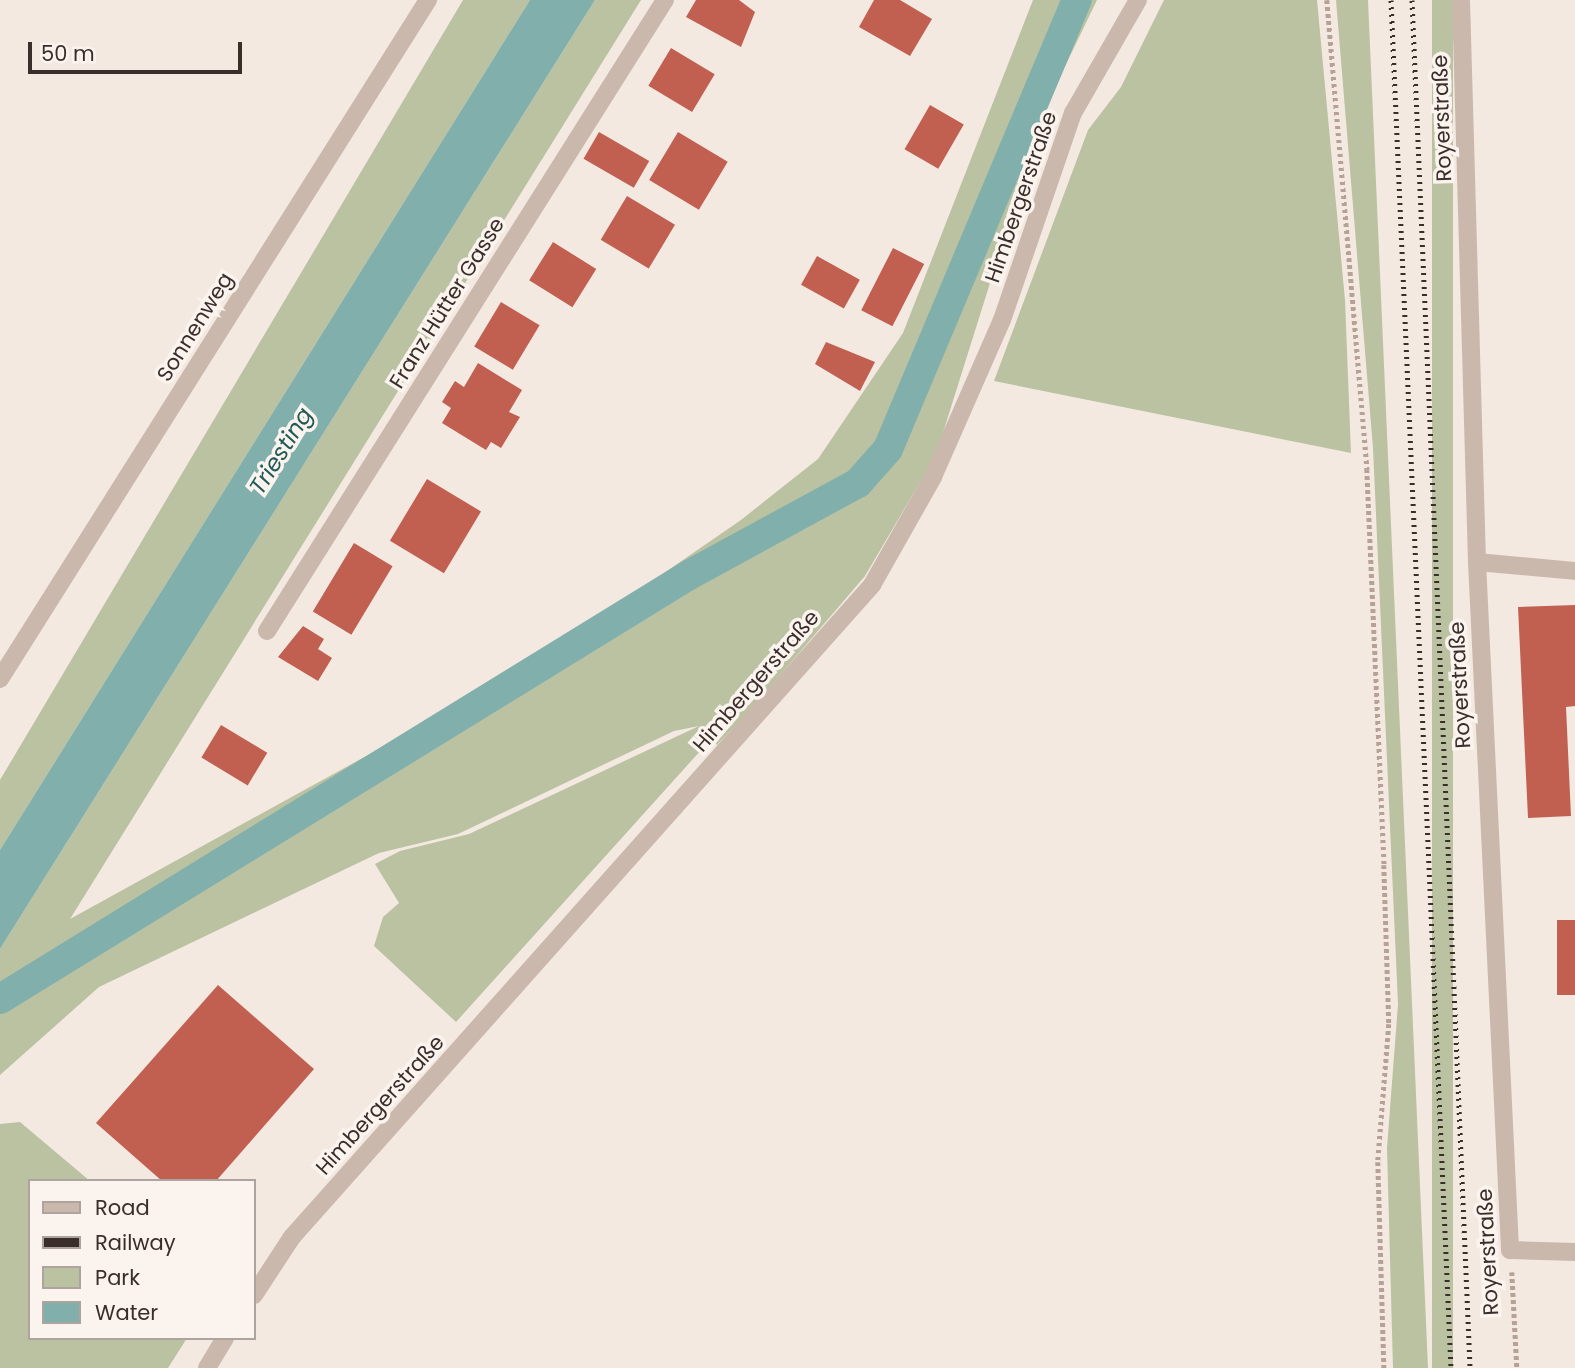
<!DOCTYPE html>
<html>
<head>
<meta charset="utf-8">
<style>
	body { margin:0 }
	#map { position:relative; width:1575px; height:1368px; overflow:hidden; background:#f3e9e1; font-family:Poppins,sans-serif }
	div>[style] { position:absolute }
	.green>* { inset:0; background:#bac2a1; transform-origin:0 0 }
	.water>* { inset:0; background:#81afac }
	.canal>* { height:30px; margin:-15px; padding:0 15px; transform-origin:15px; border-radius:15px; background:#81afac }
	.building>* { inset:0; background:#c16051; transform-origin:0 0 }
	.path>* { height:4.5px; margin-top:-2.25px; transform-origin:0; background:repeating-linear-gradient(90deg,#b7a197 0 3.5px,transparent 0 7px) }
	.service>* { height:18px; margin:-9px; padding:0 9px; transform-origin:9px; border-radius:9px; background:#cbb8ad }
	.minor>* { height:18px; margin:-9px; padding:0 9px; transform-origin:9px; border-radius:9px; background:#cbb8ad }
	.rail>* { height:5px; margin-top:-2.5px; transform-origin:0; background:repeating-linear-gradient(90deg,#3a2e2b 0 2px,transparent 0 7px) }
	span { translate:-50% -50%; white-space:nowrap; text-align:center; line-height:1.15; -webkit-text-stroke:7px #faf3ee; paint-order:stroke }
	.street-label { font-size:21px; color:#3a2e2b }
	.water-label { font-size:23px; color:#225a58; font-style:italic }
	.legend { position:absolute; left:28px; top:1179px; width:228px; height:161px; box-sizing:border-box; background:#faf3ee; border:2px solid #ada4a0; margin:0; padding:9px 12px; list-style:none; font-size:21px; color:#3a2e2b }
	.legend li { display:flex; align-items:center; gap:14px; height:35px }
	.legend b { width:35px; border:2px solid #ada4a0 }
	.scale { position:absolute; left:28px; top:42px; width:214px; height:32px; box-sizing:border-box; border:4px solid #3a2e2b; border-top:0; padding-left:9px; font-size:21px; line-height:24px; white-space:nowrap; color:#3a2e2b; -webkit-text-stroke:5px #faf3ee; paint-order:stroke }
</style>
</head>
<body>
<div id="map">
	<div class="green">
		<div style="clip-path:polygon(463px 0,530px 0,0 850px,0 780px)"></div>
		<div style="clip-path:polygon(595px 0,641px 0,70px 919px,526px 668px,741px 520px,818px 459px,903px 333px,1033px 0,1097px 0,1045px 108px,936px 455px,865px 576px,751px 709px,717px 745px,711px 739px,456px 1022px,374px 946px,383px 917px,399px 903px,375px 864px,400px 851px,469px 834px,699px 726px,674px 731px,458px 834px,379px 853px,99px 987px,0 1075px,0 949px)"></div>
		<div style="clip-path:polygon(1164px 0,1317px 0,1345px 300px,1351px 453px,994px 381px,1088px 130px,1121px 87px)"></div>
		<div style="clip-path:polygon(1336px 0,1368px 0,1428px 1368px,1393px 1368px,1387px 1148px,1398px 1004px,1373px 448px)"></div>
		<div style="left:1432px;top:0;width:21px;height:1369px"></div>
		<div style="clip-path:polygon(20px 1122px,90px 1181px,30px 1181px,30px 1338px,187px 1338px,168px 1368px,0 1368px,0 1124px)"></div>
	</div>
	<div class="water">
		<div style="clip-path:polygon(530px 0,595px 0,0 949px,0 850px)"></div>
	</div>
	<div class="canal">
		<div style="left:0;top:999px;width:809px;rotate:-31.61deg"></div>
		<div style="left:689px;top:575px;width:192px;rotate:-28.6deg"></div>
		<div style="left:858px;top:483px;width:45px;rotate:-48.6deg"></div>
		<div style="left:888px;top:449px;width:487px;rotate:-67.2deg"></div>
	</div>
	<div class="building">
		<div style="clip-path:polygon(696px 0,739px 0,755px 12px,741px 47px,686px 17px)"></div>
		<div style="clip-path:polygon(874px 0,900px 0,932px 19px,910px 56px,859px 27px)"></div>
		<div style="left:671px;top:48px;width:51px;height:44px;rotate:31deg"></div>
		<div style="left:930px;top:105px;width:39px;height:51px;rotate:30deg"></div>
		<div style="left:599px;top:132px;width:58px;height:31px;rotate:30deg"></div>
		<div style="left:678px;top:132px;width:58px;height:56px;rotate:31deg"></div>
		<div style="left:627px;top:196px;width:56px;height:51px;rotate:31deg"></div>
		<div style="left:553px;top:242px;width:51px;height:45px;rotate:32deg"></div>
		<div style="left:893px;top:248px;width:35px;height:70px;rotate:27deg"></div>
		<div style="left:817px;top:256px;width:49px;height:33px;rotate:29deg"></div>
		<div style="left:501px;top:302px;width:45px;height:52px;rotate:31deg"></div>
		<div style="clip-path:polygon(826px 342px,875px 362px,860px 391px,815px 364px)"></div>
		<div style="clip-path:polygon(478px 363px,522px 390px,509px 412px,520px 417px,501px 448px,491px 442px,486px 450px,442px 423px,451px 408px,442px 402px,455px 381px,464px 387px)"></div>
		<div style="left:427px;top:479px;width:63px;height:72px;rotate:31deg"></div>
		<div style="left:354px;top:543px;width:45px;height:80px;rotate:31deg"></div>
		<div style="clip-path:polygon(1575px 605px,1575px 706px,1566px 707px,1571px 816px,1528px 818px,1518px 607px)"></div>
		<div style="clip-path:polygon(303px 626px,324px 639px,318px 649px,332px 658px,318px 681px,278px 657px)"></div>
		<div style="left:221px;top:725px;width:54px;height:38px;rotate:31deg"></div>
		<div style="left:1557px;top:920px;width:18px;height:75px"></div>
		<div style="clip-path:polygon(218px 985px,314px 1069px,216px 1181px,162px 1181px,96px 1123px)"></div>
	</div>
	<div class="path">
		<div style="left:1327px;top:0;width:471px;rotate:85.1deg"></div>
		<div style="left:1367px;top:469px;width:396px;rotate:87.5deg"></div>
		<div style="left:1384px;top:865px;width:159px;rotate:88.2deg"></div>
		<div style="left:1389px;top:1024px;width:138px;rotate:94.6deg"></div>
		<div style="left:1378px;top:1162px;width:206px;rotate:88.3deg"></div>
		<div style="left:1512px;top:1272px;width:96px;rotate:87deg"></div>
	</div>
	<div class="service">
		<div style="left:254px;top:1295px;width:69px;rotate:-56.8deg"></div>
		<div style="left:292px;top:1237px;width:873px;rotate:-48.34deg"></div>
		<div style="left:872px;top:585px;width:124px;rotate:-60.5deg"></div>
		<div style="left:933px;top:477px;width:171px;rotate:-66.3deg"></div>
		<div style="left:1002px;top:320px;width:219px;rotate:-71.1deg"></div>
		<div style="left:1073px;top:113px;width:130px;rotate:-60.1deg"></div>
		<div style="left:207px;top:1368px;width:35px;rotate:-59deg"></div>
	</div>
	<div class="minor">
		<div style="left:1461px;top:0;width:562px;rotate:88.37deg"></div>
		<div style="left:1477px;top:562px;width:689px;rotate:87.25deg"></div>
		<div style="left:1510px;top:1250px;width:65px;rotate:1.8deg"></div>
		<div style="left:1477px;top:562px;width:98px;rotate:5.2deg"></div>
		<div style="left:267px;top:631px;width:746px;rotate:-57.76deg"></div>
		<div style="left:0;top:679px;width:803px;rotate:-57.78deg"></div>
	</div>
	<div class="rail">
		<div style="left:1391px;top:0;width:1369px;rotate:87.49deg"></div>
		<div style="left:1412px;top:0;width:1369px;rotate:87.57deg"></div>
	</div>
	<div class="street-label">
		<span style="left:1442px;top:118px;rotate:-92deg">Royerstraße</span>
		<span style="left:1021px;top:197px;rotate:-71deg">Himbergerstraße</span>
		<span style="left:447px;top:303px;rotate:-58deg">Franz Hütter Gasse</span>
		<span style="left:195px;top:327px;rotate:-58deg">Sonnenweg</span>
		<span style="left:756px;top:681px;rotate:-49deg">Himbergerstraße</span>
		<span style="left:1460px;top:685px;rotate:-93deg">Royerstraße</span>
		<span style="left:380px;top:1105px;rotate:-48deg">Himbergerstraße</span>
		<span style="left:1488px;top:1252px;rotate:-93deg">Royerstraße</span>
	</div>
	<div class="water-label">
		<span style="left:281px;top:451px;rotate:-58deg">Triesting</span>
	</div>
	<ul class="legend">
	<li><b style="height:9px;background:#cbb8ad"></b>Road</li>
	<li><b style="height:9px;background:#3a2e2b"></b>Railway</li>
	<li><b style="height:19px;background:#bac2a1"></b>Park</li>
	<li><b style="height:19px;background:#81afac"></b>Water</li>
	</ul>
	<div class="scale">50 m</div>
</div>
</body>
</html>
